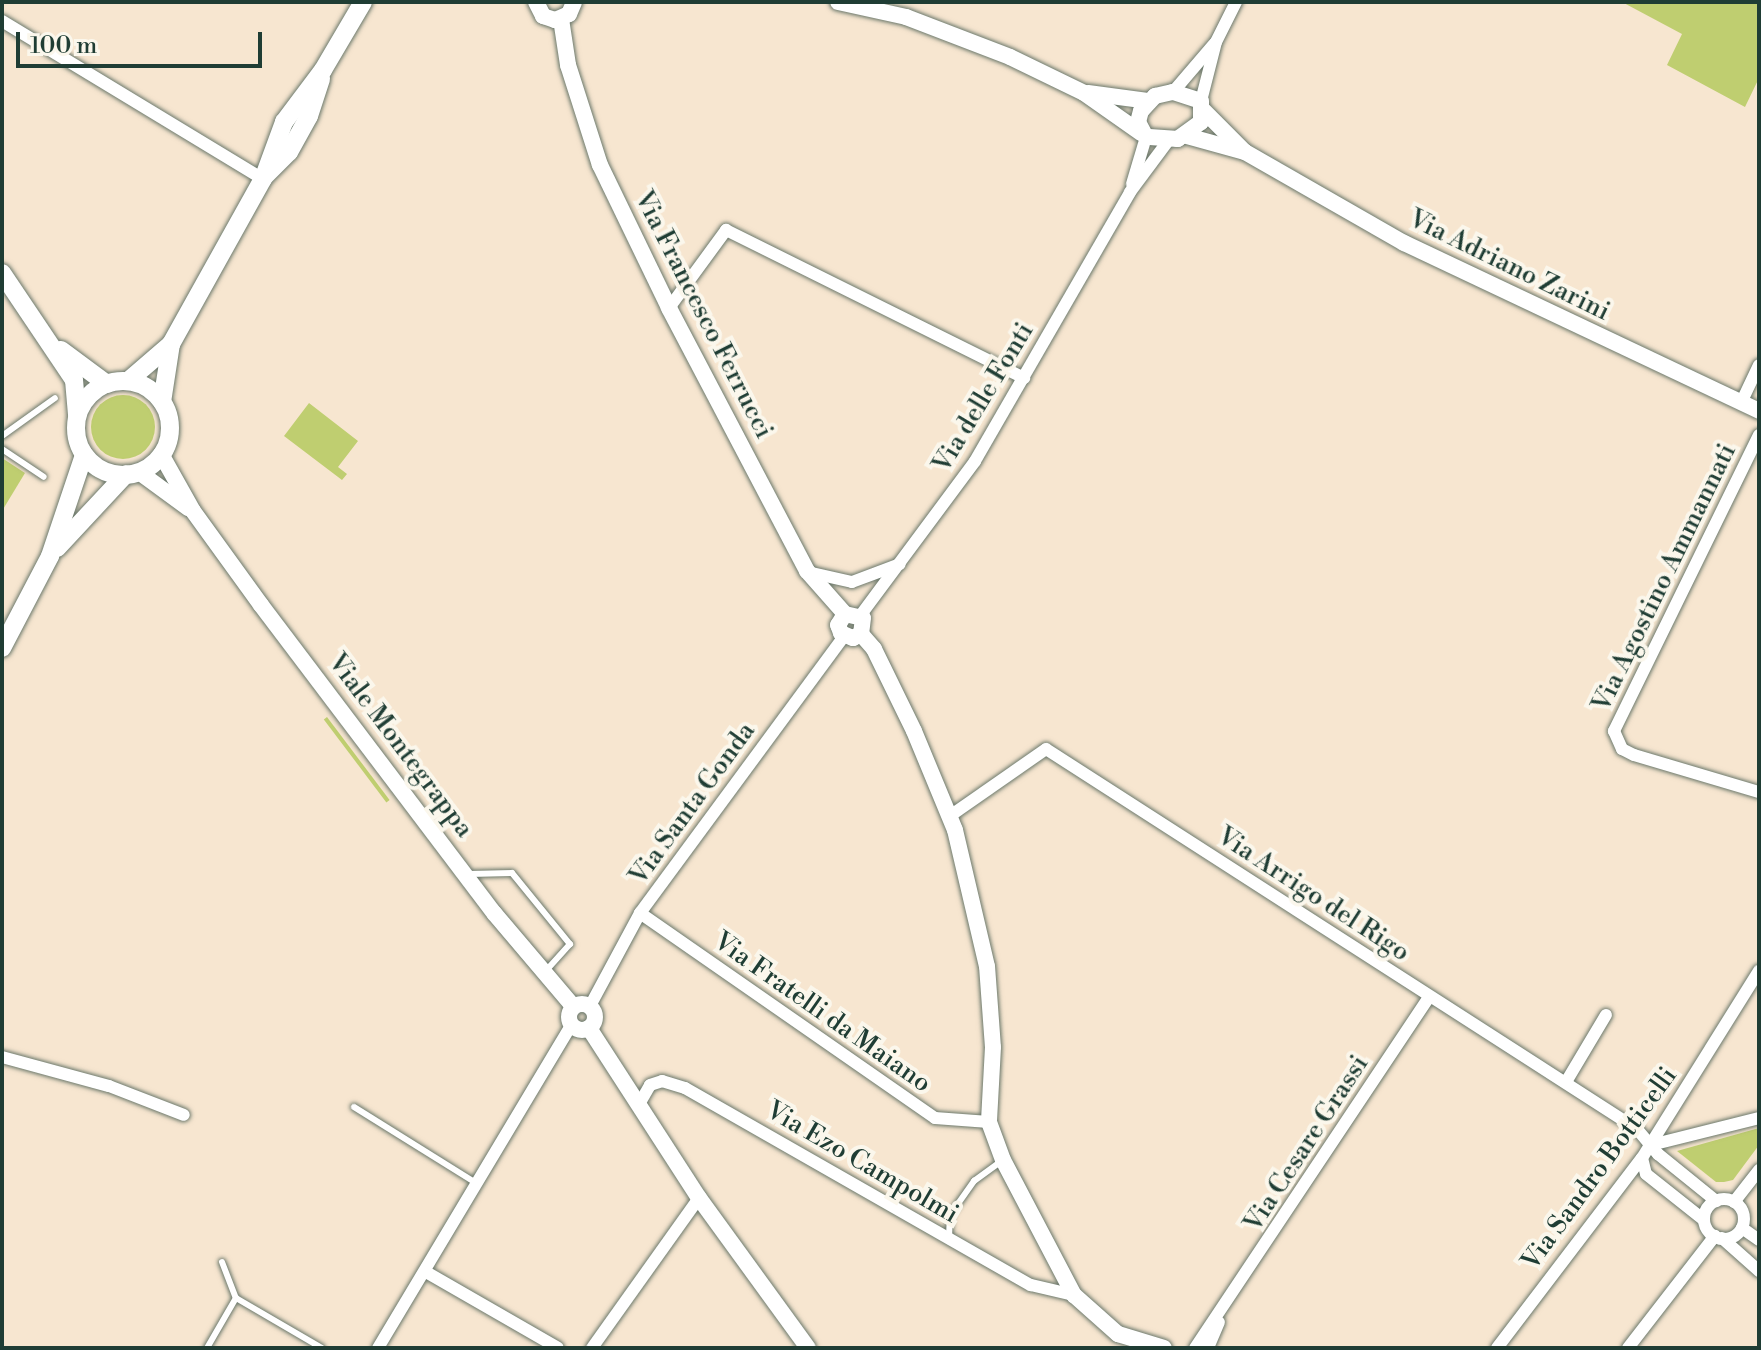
<!DOCTYPE html>
<html>
<head>
<meta charset="utf-8">
<style>
	body { margin:0 }
	#map { position:relative; width:1761px; height:1350px; overflow:hidden; background:#f7e6d0; font-family:"Libre Bodoni",serif }
	div>[style] { position:absolute }
	.green>* { inset:0; background:#bfce70; transform-origin:0 0 }
	.round { border-radius:50% }
	.roads { filter:drop-shadow(0 0 2px #6b786b) drop-shadow(0 0 2px #6b786b) }
	.service>* { height:6px; margin:-3px; padding:0 3px; transform-origin:3px; border-radius:3px; background:#fff }
	.minor>* { height:12px; margin:-6px; padding:0 6px; transform-origin:6px; border-radius:6px; background:#fff }
	.minor>.ring { margin:-6px; padding:0; box-sizing:content-box; background:none; border:12px solid #fff; border-radius:50% }
	.tertiary>* { height:16px; margin:-8px; padding:0 8px; transform-origin:8px; border-radius:8px; background:#fff }
	.tertiary>.ring { margin:-8px; padding:0; box-sizing:content-box; background:none; border:16px solid #fff; border-radius:50% }
	.secondary>* { height:18px; margin:-9px; padding:0 9px; transform-origin:9px; border-radius:9px; background:#fff }
	.secondary>.ring { margin:-9px; padding:0; box-sizing:content-box; background:none; border:18px solid #fff; border-radius:50% }
	span { translate:-50% -50%; white-space:nowrap; text-align:center; line-height:1.15; -webkit-text-stroke:8px #fbf7ec; paint-order:stroke }
	.street-label { font-size:26px; color:#1f3d34 }
	.frame { position:absolute; inset:0; border:4px solid #1f3d34; pointer-events:none }
	.scale { position:absolute; left:16px; top:32px; width:246px; height:36px; box-sizing:border-box; border:4px solid #1f3d34; border-top:0; padding-left:10px; font-size:24px; line-height:28px; white-space:nowrap; color:#1f3d34; -webkit-text-stroke:6px #fbf7ec; paint-order:stroke }
</style>
</head>
<body>
<div id="map">
	<div class="green">
		<div style="clip-path:polygon(1622px 2px,1759px 2px,1759px 78px,1745px 107px,1667px 65px,1682px 34px)"></div>
		<div class="round" style="left:91px;top:395px;width:64px;height:64px"></div>
		<div style="clip-path:polygon(309px 403px,358px 441px,338px 467px,347px 474px,342px 480px,284px 436px)"></div>
		<div style="clip-path:polygon(2px 458px,25px 473px,2px 511px)"></div>
		<div style="left:327px;top:717px;width:104px;height:4px;rotate:53deg"></div>
		<div style="clip-path:polygon(1759px 1128px,1759px 1145px,1733px 1180px,1724px 1182px,1716px 1182px,1677px 1151px)"></div>
	</div>
	<div class="roads">
		<div class="service">
			<div style="left:2px;top:436px;width:65px;rotate:-35.6deg"></div>
			<div style="left:2px;top:449px;width:50px;rotate:33.7deg"></div>
			<div style="left:469px;top:874px;width:43px;rotate:-1.3deg"></div>
			<div style="left:512px;top:873px;width:92px;rotate:50.8deg"></div>
			<div style="left:570px;top:944px;width:38px;rotate:132deg"></div>
			<div style="left:354px;top:1107px;width:144px;rotate:31.9deg"></div>
			<div style="left:949px;top:1239px;width:24px;rotate:-88deg"></div>
			<div style="left:950px;top:1215px;width:42px;rotate:-54.8deg"></div>
			<div style="left:974px;top:1181px;width:34px;rotate:-36deg"></div>
			<div style="left:222px;top:1262px;width:39px;rotate:69deg"></div>
			<div style="left:236px;top:1298px;width:99px;rotate:30.2deg"></div>
			<div style="left:207px;top:1348px;width:58px;rotate:-59.9deg"></div>
		</div>
		<div class="minor">
			<div style="left:2px;top:21px;width:305px;rotate:31.2deg"></div>
			<div style="left:1173px;top:92px;width:63px;rotate:-49.5deg"></div>
			<div style="left:1201px;top:101px;width:61px;rotate:-75.7deg"></div>
			<div style="left:1216px;top:42px;width:45px;rotate:-63.4deg"></div>
			<div style="left:1132px;top:184px;width:49px;rotate:-73.4deg"></div>
			<div style="left:669px;top:308px;width:97px;rotate:-53.8deg"></div>
			<div style="left:726px;top:230px;width:333px;rotate:26.4deg"></div>
			<div style="left:1741px;top:403px;width:42px;rotate:-64.7deg"></div>
			<div style="left:1759px;top:435px;width:330px;rotate:116.1deg"></div>
			<div style="left:1614px;top:731px;width:20px;rotate:66deg"></div>
			<div style="left:1622px;top:749px;width:13px;rotate:27deg"></div>
			<div style="left:1634px;top:755px;width:130px;rotate:16.5deg"></div>
			<div style="left:812px;top:573px;width:41px;rotate:12.7deg"></div>
			<div style="left:852px;top:582px;width:51px;rotate:-20.6deg"></div>
			<div style="left:860px;top:616px;width:193px;rotate:-53.4deg"></div>
			<div style="left:975px;top:461px;width:310px;rotate:-60deg"></div>
			<div style="left:1130px;top:192px;width:64px;rotate:-53.3deg"></div>
			<div style="left:950px;top:816px;width:117px;rotate:-34.9deg"></div>
			<div style="left:1046px;top:749px;width:703px;rotate:32.74deg"></div>
			<div style="left:1637px;top:1129px;width:33px;rotate:50deg"></div>
			<div style="left:1658px;top:1154px;width:75px;rotate:39deg"></div>
			<div style="left:640px;top:913px;width:359px;rotate:34.8deg"></div>
			<div style="left:935px;top:1118px;width:54px;rotate:4.2deg"></div>
			<div style="left:590px;top:1006px;width:106px;rotate:-61.7deg"></div>
			<div style="left:640px;top:913px;width:344px;rotate:-53.6deg"></div>
			<div style="left:2px;top:1057px;width:111px;rotate:15.2deg"></div>
			<div style="left:109px;top:1086px;width:80px;rotate:21.1deg"></div>
			<div style="left:1566px;top:1082px;width:78px;rotate:-59.2deg"></div>
			<div style="left:638px;top:1106px;width:24px;rotate:-60deg"></div>
			<div style="left:650px;top:1085px;width:13px;rotate:-18deg"></div>
			<div style="left:662px;top:1081px;width:24px;rotate:17deg"></div>
			<div style="left:685px;top:1088px;width:398px;rotate:29.7deg"></div>
			<div style="left:1031px;top:1285px;width:44px;rotate:13.1deg"></div>
			<div style="left:1651px;top:1145px;width:111px;rotate:-14deg"></div>
			<div style="left:1642px;top:1158px;width:16px;rotate:76deg"></div>
			<div style="left:1646px;top:1174px;width:74px;rotate:38.4deg"></div>
			<div class="ring" style="left:1704px;top:1199px;width:28px;height:28px"></div>
			<div style="left:1734px;top:1202px;width:41px;rotate:-52deg"></div>
			<div style="left:1742px;top:1228px;width:21px;rotate:35deg"></div>
			<div style="left:1722px;top:1238px;width:50px;rotate:41.7deg"></div>
			<div style="left:426px;top:1272px;width:152px;rotate:29.9deg"></div>
			<div style="left:378px;top:1348px;width:376px;rotate:-59.1deg"></div>
			<div style="left:592px;top:1348px;width:184px;rotate:-54.5deg"></div>
			<div style="left:1195px;top:1348px;width:422px;rotate:-56.3deg"></div>
			<div style="left:1208px;top:1348px;width:28px;rotate:-67deg"></div>
			<div style="left:1497px;top:1348px;width:239px;rotate:-52.7deg"></div>
			<div style="left:1642px;top:1158px;width:221px;rotate:-58deg"></div>
			<div style="left:1628px;top:1348px;width:142px;rotate:-52.2deg"></div>
		</div>
		<div class="tertiary">
			<div style="left:536px;top:2px;width:16px;rotate:63deg"></div>
			<div style="left:543px;top:16px;width:13px;rotate:18deg"></div>
			<div style="left:555px;top:20px;width:15px;rotate:-23deg"></div>
			<div style="left:569px;top:14px;width:13px;rotate:-67deg"></div>
			<div style="left:838px;top:2px;width:70px;rotate:12.4deg"></div>
			<div style="left:906px;top:17px;width:111px;rotate:21deg"></div>
			<div style="left:1010px;top:57px;width:82px;rotate:25.9deg"></div>
			<div style="left:1084px;top:93px;width:70px;rotate:35.1deg"></div>
			<div style="left:561px;top:19px;width:47px;rotate:81.3deg"></div>
			<div style="left:568px;top:65px;width:105px;rotate:72.3deg"></div>
			<div style="left:600px;top:165px;width:159px;rotate:64.2deg"></div>
			<div style="left:669px;top:308px;width:297px;rotate:62.3deg"></div>
			<div style="left:807px;top:571px;width:57px;rotate:48.5deg"></div>
			<div style="left:845px;top:614px;width:18px;rotate:13deg"></div>
			<div style="left:863px;top:618px;width:16px;rotate:97deg"></div>
			<div style="left:1173px;top:92px;width:29px;rotate:18deg"></div>
			<div style="left:1201px;top:101px;width:21px;rotate:90deg"></div>
			<div style="left:1201px;top:122px;width:29px;rotate:144deg"></div>
			<div style="left:1178px;top:139px;width:32px;rotate:-176deg"></div>
			<div style="left:1146px;top:137px;width:17px;rotate:-118deg"></div>
			<div style="left:1138px;top:122px;width:11px;rotate:-75deg"></div>
			<div style="left:1141px;top:111px;width:21px;rotate:-47deg"></div>
			<div style="left:1155px;top:96px;width:18px;rotate:-13deg"></div>
			<div style="left:1088px;top:93px;width:62px;rotate:7.5deg"></div>
			<div style="left:1204px;top:111px;width:57px;rotate:45deg"></div>
			<div style="left:1187px;top:136px;width:60px;rotate:15.4deg"></div>
			<div style="left:1245px;top:152px;width:183px;rotate:29.8deg"></div>
			<div style="left:1404px;top:243px;width:393px;rotate:25.3deg"></div>
			<div style="left:161px;top:454px;width:65px;rotate:60.7deg"></div>
			<div style="left:193px;top:511px;width:116px;rotate:54.1deg"></div>
			<div style="left:261px;top:605px;width:386px;rotate:52.9deg"></div>
			<div style="left:494px;top:913px;width:122px;rotate:49.7deg"></div>
			<div style="left:139px;top:472px;width:61px;rotate:36.3deg"></div>
			<div style="left:845px;top:614px;width:13px;rotate:122deg"></div>
			<div style="left:838px;top:625px;width:9px;rotate:69deg"></div>
			<div style="left:841px;top:633px;width:13px;rotate:23deg"></div>
			<div style="left:853px;top:638px;width:9px;rotate:-27deg"></div>
			<div style="left:861px;top:634px;width:20px;rotate:49deg"></div>
			<div style="left:874px;top:649px;width:91px;rotate:64deg"></div>
			<div style="left:914px;top:731px;width:107px;rotate:67.5deg"></div>
			<div style="left:955px;top:830px;width:140px;rotate:76.8deg"></div>
			<div style="left:987px;top:966px;width:81px;rotate:85.8deg"></div>
			<div style="left:993px;top:1047px;width:75px;rotate:93.1deg"></div>
			<div style="left:989px;top:1122px;width:40px;rotate:69.8deg"></div>
			<div style="left:1003px;top:1160px;width:153px;rotate:62.3deg"></div>
			<div style="left:1074px;top:1295px;width:59px;rotate:41.6deg"></div>
			<div style="left:1118px;top:1334px;width:48px;rotate:16.9deg"></div>
			<div class="ring" style="left:569px;top:1004px;width:10px;height:10px"></div>
			<div style="left:589px;top:1028px;width:202px;rotate:57.1deg"></div>
			<div style="left:699px;top:1198px;width:185px;rotate:54deg"></div>
		</div>
		<div class="secondary">
			<div style="left:264px;top:177px;width:35px;rotate:-45deg"></div>
			<div style="left:289px;top:152px;width:41px;rotate:-60.9deg"></div>
			<div style="left:309px;top:116px;width:39px;rotate:-72deg"></div>
			<div style="left:2px;top:273px;width:129px;rotate:56.1deg"></div>
			<div style="left:74px;top:380px;width:36px;rotate:85deg"></div>
			<div style="left:61px;top:350px;width:57px;rotate:36.5deg"></div>
			<div style="left:128px;top:381px;width:57px;rotate:-40.7deg"></div>
			<div style="left:171px;top:344px;width:189px;rotate:-60.9deg"></div>
			<div style="left:263px;top:179px;width:61px;rotate:-69.8deg"></div>
			<div style="left:284px;top:122px;width:65px;rotate:-53.1deg"></div>
			<div style="left:323px;top:70px;width:79px;rotate:-59.5deg"></div>
			<div class="ring" style="left:76px;top:381px;width:76px;height:76px"></div>
			<div style="left:162px;top:402px;width:59px;rotate:-81.2deg"></div>
			<div style="left:57px;top:548px;width:101px;rotate:-47deg"></div>
			<div style="left:2px;top:648px;width:104px;rotate:-62.4deg"></div>
			<div style="left:50px;top:556px;width:107px;rotate:-71.4deg"></div>
		</div>
	</div>
	<div class="street-label">
		<span style="left:1509px;top:266px;rotate:26deg">Via Adriano Zarini</span>
		<span style="left:703px;top:315px;rotate:63deg">Via Francesco Ferrucci</span>
		<span style="left:984px;top:398px;rotate:-59deg">Via delle Fonti</span>
		<span style="left:1665px;top:578px;rotate:-64deg">Via Agostino Ammannati</span>
		<span style="left:400px;top:746px;rotate:53deg">Viale Montegrappa</span>
		<span style="left:693px;top:804px;rotate:-54deg">Via Santa Gonda</span>
		<span style="left:1313px;top:895px;rotate:33deg">Via Arrigo del Rigo</span>
		<span style="left:822px;top:1013px;rotate:35deg">Via Fratelli da Maiano</span>
		<span style="left:1307px;top:1144px;rotate:-57deg">Via Cesare Grassi</span>
		<span style="left:862px;top:1163px;rotate:30deg">Via Ezo Campolmi</span>
		<span style="left:1600px;top:1169px;rotate:-54deg">Via Sandro Botticelli</span>
	</div>
	<div class="frame"></div>
	<div class="scale">100 m</div>
</div>
</body>
</html>
